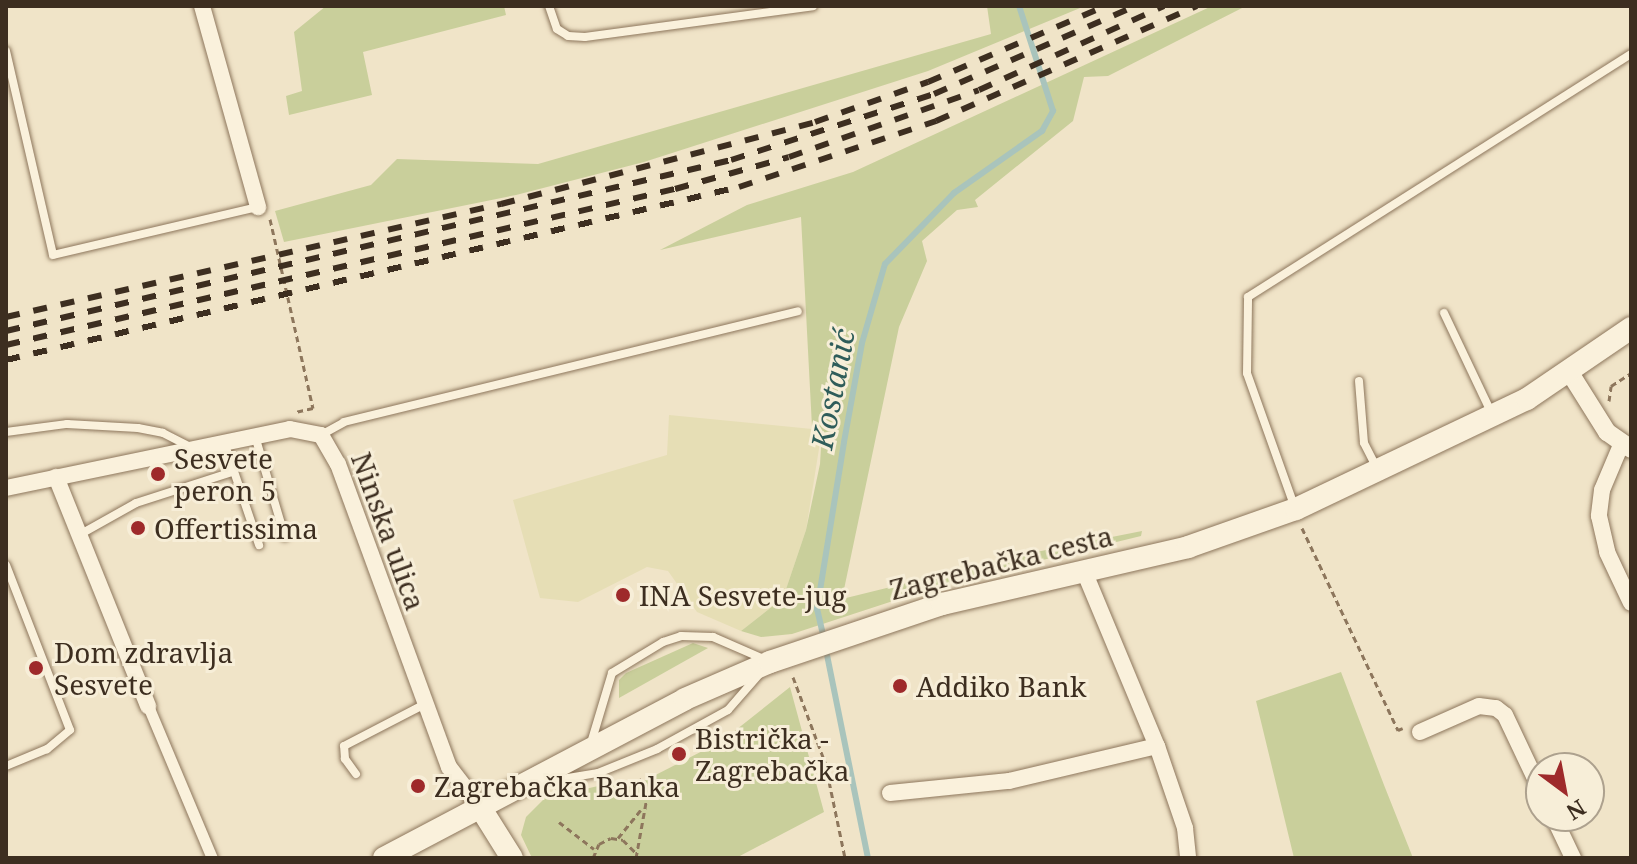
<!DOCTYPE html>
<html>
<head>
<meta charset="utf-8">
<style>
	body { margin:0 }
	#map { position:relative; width:1637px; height:864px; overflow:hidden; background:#f0e4c8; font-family:"Noto Serif",serif }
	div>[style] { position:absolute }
	.farmland>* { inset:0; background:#e6deb5 }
	.green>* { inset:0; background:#c9cf9b }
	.stream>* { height:6px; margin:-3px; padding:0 3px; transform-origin:3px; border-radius:3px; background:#a9c4bc }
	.path>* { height:3px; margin-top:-1.5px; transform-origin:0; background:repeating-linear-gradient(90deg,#8d765c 0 6px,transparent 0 10px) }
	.roads { filter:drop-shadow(0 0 2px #8d765c) drop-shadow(0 0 2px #8d765c) }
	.service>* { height:8px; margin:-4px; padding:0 4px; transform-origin:4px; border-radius:4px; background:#faf1dc }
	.pedestrian>* { height:11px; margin:-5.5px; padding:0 5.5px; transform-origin:5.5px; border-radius:5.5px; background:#faf1dc }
	.minor>* { height:16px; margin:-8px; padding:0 8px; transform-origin:8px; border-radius:8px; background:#faf1dc }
	.tertiary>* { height:18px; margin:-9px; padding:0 9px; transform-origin:9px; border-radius:9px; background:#faf1dc }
	.secondary>* { height:22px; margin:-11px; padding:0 11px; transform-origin:11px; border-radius:11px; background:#faf1dc }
	.rail>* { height:6px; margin-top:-3px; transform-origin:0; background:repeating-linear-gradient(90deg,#3d2e20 0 14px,transparent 0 28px) }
	.dots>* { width:22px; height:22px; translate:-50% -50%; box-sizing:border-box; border:4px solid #f7eed8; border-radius:50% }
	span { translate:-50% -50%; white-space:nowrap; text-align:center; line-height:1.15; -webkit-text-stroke:6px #f7eed8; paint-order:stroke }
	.poi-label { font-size:28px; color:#3d2e20 }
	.left { translate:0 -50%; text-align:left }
	.street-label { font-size:28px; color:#3d2e20 }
	.water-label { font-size:30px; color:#2f5d5a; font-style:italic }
	.frame { position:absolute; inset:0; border:8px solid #3d2e20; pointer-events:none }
	.north { position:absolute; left:1525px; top:752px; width:80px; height:80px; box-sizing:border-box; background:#f7eed8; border:2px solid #ada18e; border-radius:50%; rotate:148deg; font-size:22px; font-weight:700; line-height:32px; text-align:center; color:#3d2e20 }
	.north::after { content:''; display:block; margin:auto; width:28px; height:36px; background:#9e2a2b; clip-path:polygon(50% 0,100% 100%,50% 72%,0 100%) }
</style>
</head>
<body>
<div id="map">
	<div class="farmland">
		<div style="clip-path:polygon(669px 415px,822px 430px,806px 530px,783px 598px,741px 631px,697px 612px,668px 571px,647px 567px,578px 602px,540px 598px,513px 500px,667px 455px)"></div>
	</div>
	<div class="green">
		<div style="clip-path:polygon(326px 6px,504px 6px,506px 15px,363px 52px,372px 95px,289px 115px,286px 96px,302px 91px,294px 32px)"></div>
		<div style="clip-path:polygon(987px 6px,1085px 6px,928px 71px,644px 162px,516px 195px,284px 242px,275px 211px,371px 185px,397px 159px,538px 164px,991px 34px)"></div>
		<div style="clip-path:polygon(1212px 6px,1246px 6px,1108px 76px,1084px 77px,1073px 121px,975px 200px,978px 207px,957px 210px,922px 241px,927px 261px,899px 327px,842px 599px,1016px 556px,1142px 531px,1141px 536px,945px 584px,792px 634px,761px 637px,741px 631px,783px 598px,806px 530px,820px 464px,822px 431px,812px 427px,801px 217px,660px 250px,747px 205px,853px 172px)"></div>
		<div style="clip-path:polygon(693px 643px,708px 648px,619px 698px,619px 680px,626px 673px)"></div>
		<div style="clip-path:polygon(1341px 672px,1384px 785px,1413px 858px,1294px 858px,1256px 701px)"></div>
		<div style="clip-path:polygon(790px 687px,824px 812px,736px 858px,532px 858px,521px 835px,526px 817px,545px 798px,616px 782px,636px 785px,722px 741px)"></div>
	</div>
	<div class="stream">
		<div style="left:824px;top:639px;width:31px;rotate:-103deg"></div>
		<div style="left:817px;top:609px;width:169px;rotate:-80.8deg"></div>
		<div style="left:844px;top:442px;width:101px;rotate:-79.7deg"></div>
		<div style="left:862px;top:343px;width:82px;rotate:-73.8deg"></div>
		<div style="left:885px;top:264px;width:99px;rotate:-45.8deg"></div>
		<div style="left:954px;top:193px;width:108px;rotate:-35.2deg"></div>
		<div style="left:1042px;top:131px;width:23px;rotate:-61deg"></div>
		<div style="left:1053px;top:111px;width:110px;rotate:-107.9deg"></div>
		<div style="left:826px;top:650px;width:212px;rotate:78.6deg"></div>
	</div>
	<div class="path">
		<div style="left:270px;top:219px;width:194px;rotate:77.2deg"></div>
		<div style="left:313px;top:408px;width:18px;rotate:167deg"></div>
		<div style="left:1609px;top:401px;width:15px;rotate:-82deg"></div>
		<div style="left:1611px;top:386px;width:24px;rotate:-33deg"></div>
		<div style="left:1302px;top:528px;width:224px;rotate:64.6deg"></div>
		<div style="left:1398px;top:730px;width:5px;rotate:-22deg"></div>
		<div style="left:793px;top:677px;width:91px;rotate:69.4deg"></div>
		<div style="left:825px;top:762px;width:98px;rotate:78.2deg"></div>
		<div style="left:559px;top:822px;width:44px;rotate:37.6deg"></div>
		<div style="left:618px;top:838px;width:36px;rotate:-51deg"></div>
		<div style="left:593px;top:858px;width:15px;rotate:-67deg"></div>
		<div style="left:599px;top:844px;width:13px;rotate:-27deg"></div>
		<div style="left:611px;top:838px;width:12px;rotate:9deg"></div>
		<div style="left:623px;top:840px;width:20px;rotate:45deg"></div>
		<div style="left:636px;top:858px;width:62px;rotate:-79.8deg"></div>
		<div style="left:647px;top:797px;width:20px;rotate:-108deg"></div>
	</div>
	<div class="roads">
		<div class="service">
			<div style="left:549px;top:6px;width:24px;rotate:71deg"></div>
			<div style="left:557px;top:29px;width:13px;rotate:32deg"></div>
			<div style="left:568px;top:36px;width:17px;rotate:3deg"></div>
			<div style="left:585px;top:37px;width:230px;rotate:-7.7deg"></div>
			<div style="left:6px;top:51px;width:209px;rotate:77deg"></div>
			<div style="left:53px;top:255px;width:211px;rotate:-13.2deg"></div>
			<div style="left:1444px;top:313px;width:110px;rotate:64.6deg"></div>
			<div style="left:1359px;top:381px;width:62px;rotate:85.4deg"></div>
			<div style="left:1364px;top:443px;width:27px;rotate:63deg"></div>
			<div style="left:6px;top:432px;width:62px;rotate:-7.5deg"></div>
			<div style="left:67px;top:424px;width:71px;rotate:3.2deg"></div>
			<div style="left:138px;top:428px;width:25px;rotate:11deg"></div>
			<div style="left:163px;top:433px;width:33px;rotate:27deg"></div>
			<div style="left:321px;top:435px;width:26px;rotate:-29deg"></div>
			<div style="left:344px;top:422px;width:467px;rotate:-13.7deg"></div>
			<div style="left:255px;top:436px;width:105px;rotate:73.5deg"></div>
			<div style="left:224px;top:442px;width:109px;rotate:71.2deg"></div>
			<div style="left:1295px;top:508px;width:143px;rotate:-109.6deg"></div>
			<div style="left:1247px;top:373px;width:76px;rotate:-89.2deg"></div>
			<div style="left:1248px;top:297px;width:454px;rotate:-32.4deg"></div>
			<div style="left:79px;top:535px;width:65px;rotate:-29.3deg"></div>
			<div style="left:136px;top:503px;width:101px;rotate:-17.9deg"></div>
			<div style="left:6px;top:565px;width:177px;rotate:68.8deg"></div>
			<div style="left:70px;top:730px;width:30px;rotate:140deg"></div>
			<div style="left:47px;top:749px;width:44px;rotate:157.5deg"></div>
			<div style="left:591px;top:743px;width:73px;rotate:-73.3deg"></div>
			<div style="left:612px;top:673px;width:60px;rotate:-31.3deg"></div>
			<div style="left:663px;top:642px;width:19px;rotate:-18deg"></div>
			<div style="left:681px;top:636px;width:32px;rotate:2deg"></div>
			<div style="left:713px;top:637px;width:58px;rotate:23.5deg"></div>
			<div style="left:356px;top:774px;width:19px;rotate:-126deg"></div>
			<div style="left:345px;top:759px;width:13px;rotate:-94deg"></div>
			<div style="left:344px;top:746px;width:91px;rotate:-27.4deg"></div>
			<div style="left:544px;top:782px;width:55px;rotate:-9.5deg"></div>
			<div style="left:598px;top:773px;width:64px;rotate:-22.1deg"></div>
			<div style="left:657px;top:749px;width:81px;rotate:-28.8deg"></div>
			<div style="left:728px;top:710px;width:50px;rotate:-49deg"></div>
		</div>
		<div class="pedestrian">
			<div style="left:148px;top:706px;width:165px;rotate:67.2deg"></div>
		</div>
		<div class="minor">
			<div style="left:202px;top:6px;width:209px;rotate:74.4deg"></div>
			<div style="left:1621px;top:445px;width:49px;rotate:112.9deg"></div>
			<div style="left:1602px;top:490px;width:26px;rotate:97deg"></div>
			<div style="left:1599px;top:516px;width:37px;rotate:77deg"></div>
			<div style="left:1607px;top:552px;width:56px;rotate:64.8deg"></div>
			<div style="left:56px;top:477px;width:247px;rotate:68.1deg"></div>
			<div style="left:6px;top:488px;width:290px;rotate:-11.7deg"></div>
			<div style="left:290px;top:429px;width:32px;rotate:11deg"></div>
			<div style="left:321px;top:435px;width:34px;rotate:60deg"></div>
			<div style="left:338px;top:464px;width:323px;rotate:69.9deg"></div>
			<div style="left:449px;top:767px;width:51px;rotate:52.2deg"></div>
			<div style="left:1084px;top:571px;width:190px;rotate:67.4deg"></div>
			<div style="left:1157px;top:746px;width:87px;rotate:71.1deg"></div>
			<div style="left:1185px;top:828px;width:30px;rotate:84deg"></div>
			<div style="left:1420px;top:732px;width:64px;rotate:-23.8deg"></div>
			<div style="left:1479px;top:706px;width:17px;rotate:7deg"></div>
			<div style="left:1496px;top:708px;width:11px;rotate:38deg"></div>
			<div style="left:1505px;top:715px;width:84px;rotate:64.7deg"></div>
			<div style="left:890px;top:793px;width:120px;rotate:-5.8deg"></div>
			<div style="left:1009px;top:781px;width:152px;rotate:-13.3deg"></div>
			<div style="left:1553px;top:816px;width:47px;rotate:64.5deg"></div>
		</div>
		<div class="tertiary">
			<div style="left:1570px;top:373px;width:70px;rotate:57.9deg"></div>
			<div style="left:1607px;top:432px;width:29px;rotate:35deg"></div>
		</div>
		<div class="secondary">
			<div style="left:480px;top:807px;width:60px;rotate:57.9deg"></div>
			<div style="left:384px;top:858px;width:340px;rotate:-27.8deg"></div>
			<div style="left:685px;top:699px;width:93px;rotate:-23.5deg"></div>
			<div style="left:770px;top:662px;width:182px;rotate:-18.6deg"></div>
			<div style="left:942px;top:604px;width:253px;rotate:-13deg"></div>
			<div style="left:1188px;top:547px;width:114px;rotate:-19.4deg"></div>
			<div style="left:1296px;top:509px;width:256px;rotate:-25.5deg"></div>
			<div style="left:1527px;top:399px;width:126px;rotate:-34.3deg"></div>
		</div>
	</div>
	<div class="rail">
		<div style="left:6px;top:317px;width:508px;rotate:-12.86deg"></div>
		<div style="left:501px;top:204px;width:325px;rotate:-14.6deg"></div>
		<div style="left:815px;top:122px;width:120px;rotate:-19.5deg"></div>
		<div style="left:928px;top:82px;width:193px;rotate:-23.2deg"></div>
		<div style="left:6px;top:331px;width:745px;rotate:-13.27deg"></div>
		<div style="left:731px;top:160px;width:213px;rotate:-18deg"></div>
		<div style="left:934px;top:94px;width:219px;rotate:-23.6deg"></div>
		<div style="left:6px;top:345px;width:687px;rotate:-13.13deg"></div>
		<div style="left:675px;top:189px;width:118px;rotate:-15.7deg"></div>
		<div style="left:789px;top:157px;width:201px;rotate:-19.4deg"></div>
		<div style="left:979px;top:90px;width:203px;rotate:-24.4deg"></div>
		<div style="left:6px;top:360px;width:753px;rotate:-13.28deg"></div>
		<div style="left:739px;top:187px;width:208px;rotate:-18.5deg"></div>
		<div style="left:936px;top:121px;width:285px;rotate:-23.8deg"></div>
	</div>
	<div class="dots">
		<div style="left:158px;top:474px;background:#9e2a2b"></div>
		<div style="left:138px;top:528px;background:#9e2a2b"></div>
		<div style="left:623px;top:595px;background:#9e2a2b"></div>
		<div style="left:36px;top:668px;background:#9e2a2b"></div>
		<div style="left:900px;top:686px;background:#9e2a2b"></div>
		<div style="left:679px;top:754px;background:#9e2a2b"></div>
		<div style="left:418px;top:786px;background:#9e2a2b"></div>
	</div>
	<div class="poi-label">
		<span class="left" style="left:174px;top:474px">Sesvete<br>peron 5</span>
		<span class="left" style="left:154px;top:528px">Offertissima</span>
		<span class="left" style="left:639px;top:595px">INA Sesvete-jug</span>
		<span class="left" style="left:54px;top:668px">Dom zdravlja<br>Sesvete</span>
		<span class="left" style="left:916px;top:686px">Addiko Bank</span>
		<span class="left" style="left:695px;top:754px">Bistrička -<br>Zagrebačka</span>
		<span class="left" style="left:434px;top:786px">Zagrebačka Banka</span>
	</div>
	<div class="street-label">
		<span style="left:389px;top:531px;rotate:70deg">Ninska ulica</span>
		<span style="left:1001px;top:562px;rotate:-14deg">Zagrebačka cesta</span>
	</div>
	<div class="water-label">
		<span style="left:833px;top:389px;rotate:-79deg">Kostanić</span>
	</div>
	<div class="frame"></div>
	<div class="north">N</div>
</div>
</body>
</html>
